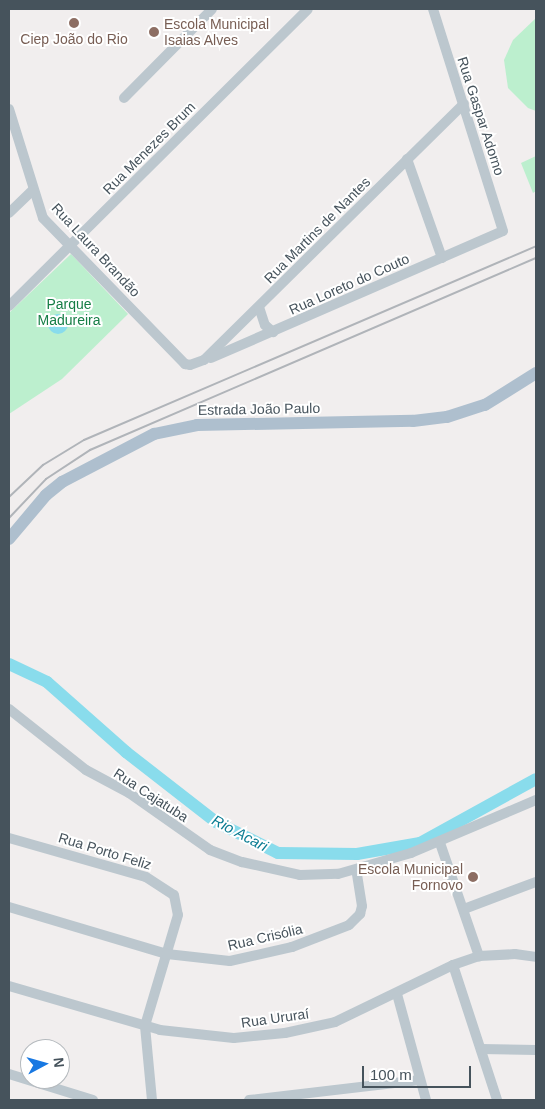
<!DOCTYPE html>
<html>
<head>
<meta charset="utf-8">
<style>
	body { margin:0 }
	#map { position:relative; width:545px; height:1109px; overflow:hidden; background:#f1eeee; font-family:Arial,sans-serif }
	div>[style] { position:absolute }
	.green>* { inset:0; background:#bcefce }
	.water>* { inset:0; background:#89dcec }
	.round { border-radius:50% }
	.river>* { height:12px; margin:-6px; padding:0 6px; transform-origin:6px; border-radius:6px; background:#89dcec }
	.minor>* { height:10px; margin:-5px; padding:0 5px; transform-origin:5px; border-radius:5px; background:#bcc7ce }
	.major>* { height:12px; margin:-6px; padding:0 6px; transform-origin:6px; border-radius:6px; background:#aebfce }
	.rail>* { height:2px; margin:-1px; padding:0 1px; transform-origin:1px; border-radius:1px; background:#b0b4b9 }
	.dots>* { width:14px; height:14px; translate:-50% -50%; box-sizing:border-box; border:2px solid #fff; border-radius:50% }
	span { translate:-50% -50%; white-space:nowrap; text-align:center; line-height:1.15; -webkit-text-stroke:4px #fff; paint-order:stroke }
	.education-label { font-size:14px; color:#785e54 }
	.left { translate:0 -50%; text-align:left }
	.right { translate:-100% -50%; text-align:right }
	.street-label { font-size:14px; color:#46535c }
	.park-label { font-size:14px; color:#167e46 }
	.water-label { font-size:15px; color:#0c7d93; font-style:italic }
	.frame { position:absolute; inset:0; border:10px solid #46535c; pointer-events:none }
	.north { position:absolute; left:20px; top:1039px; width:50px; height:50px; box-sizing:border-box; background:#fff; border:1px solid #b5babe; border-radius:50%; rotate:84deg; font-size:14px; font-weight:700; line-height:20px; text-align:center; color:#46535c }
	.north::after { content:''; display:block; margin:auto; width:18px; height:22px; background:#1878e2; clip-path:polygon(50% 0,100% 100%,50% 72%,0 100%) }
	.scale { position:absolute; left:362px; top:1066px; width:109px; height:22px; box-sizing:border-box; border:2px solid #46535c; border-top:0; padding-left:6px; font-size:15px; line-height:18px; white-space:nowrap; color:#46535c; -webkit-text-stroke:4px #fff; paint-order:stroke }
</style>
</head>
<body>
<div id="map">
	<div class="green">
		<div style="clip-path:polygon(536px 18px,536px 111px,528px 108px,508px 88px,504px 60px,513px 40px)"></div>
		<div style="clip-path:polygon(536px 156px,536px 191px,533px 193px,521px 163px)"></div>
		<div style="clip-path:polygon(71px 254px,128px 314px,62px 379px,9px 414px,9px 313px)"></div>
	</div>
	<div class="water">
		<div class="round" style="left:48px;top:314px;width:20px;height:20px"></div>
	</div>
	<div class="river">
		<div style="left:9px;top:664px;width:42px;rotate:25.3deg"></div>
		<div style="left:47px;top:682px;width:106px;rotate:41.5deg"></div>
		<div style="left:126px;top:752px;width:114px;rotate:37.9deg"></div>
		<div style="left:216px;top:822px;width:69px;rotate:26.6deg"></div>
		<div style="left:278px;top:853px;width:79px;rotate:0.7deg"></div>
		<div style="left:357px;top:854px;width:64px;rotate:-9.9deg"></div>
		<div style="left:420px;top:843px;width:132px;rotate:-28.9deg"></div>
	</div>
	<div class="minor">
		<div style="left:124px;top:98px;width:125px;rotate:-45.3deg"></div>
		<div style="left:9px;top:109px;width:114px;rotate:72.7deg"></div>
		<div style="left:43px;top:218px;width:204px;rotate:45.8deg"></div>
		<div style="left:185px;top:364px;width:5px;rotate:11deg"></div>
		<div style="left:190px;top:365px;width:15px;rotate:-20deg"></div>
		<div style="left:204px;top:360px;width:365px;rotate:-44.6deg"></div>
		<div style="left:407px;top:159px;width:105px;rotate:70.5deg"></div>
		<div style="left:9px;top:213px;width:33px;rotate:-44deg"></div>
		<div style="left:9px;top:306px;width:421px;rotate:-44.8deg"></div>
		<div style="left:259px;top:307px;width:19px;rotate:72deg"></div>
		<div style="left:265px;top:325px;width:11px;rotate:41deg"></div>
		<div style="left:211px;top:358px;width:318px;rotate:-23.5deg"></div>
		<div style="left:503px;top:231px;width:233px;rotate:-107.5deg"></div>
		<div style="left:9px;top:709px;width:98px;rotate:38.4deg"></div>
		<div style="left:86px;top:770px;width:49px;rotate:28.1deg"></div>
		<div style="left:129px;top:793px;width:99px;rotate:35.1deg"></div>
		<div style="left:210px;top:850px;width:34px;rotate:21deg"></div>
		<div style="left:242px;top:862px;width:59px;rotate:12.6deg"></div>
		<div style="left:300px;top:875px;width:38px;rotate:-2deg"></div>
		<div style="left:338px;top:874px;width:76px;rotate:-16deg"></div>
		<div style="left:411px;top:853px;width:136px;rotate:-23deg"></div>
		<div style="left:9px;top:838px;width:142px;rotate:15.9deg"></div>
		<div style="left:146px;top:877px;width:33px;rotate:33deg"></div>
		<div style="left:174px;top:895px;width:20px;rotate:79deg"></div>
		<div style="left:178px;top:915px;width:116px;rotate:106.6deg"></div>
		<div style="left:145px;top:1026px;width:74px;rotate:84.6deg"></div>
		<div style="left:440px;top:843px;width:120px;rotate:71deg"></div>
		<div style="left:9px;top:907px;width:165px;rotate:16.6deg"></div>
		<div style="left:167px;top:954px;width:63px;rotate:6.3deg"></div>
		<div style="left:230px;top:961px;width:64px;rotate:-12.7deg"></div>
		<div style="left:292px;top:947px;width:61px;rotate:-21.1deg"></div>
		<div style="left:349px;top:925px;width:16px;rotate:-45deg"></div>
		<div style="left:360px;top:914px;width:8px;rotate:-76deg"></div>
		<div style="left:362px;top:906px;width:37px;rotate:-99deg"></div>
		<div style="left:464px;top:909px;width:77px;rotate:-20.6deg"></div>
		<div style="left:453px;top:965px;width:142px;rotate:71.9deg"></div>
		<div style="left:9px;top:986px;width:157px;rotate:16.2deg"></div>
		<div style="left:160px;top:1030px;width:74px;rotate:6.2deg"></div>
		<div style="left:234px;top:1038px;width:51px;rotate:-5.6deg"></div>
		<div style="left:285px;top:1033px;width:51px;rotate:-12.4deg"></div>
		<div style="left:335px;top:1022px;width:131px;rotate:-25.8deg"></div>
		<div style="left:453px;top:965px;width:28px;rotate:-19deg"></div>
		<div style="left:479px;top:956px;width:36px;rotate:-3deg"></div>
		<div style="left:515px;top:954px;width:21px;rotate:8deg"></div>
		<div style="left:397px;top:994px;width:110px;rotate:74.7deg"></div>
		<div style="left:481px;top:1049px;width:55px;rotate:1deg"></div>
		<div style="left:9px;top:1074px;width:88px;rotate:17.2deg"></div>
		<div style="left:249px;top:1100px;width:172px;rotate:-6.7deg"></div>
	</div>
	<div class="major">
		<div style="left:9px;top:539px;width:57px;rotate:-49.9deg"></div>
		<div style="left:46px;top:495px;width:21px;rotate:-39deg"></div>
		<div style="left:62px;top:482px;width:104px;rotate:-27.6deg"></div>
		<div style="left:154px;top:434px;width:44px;rotate:-11.8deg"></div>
		<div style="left:197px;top:425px;width:216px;rotate:-1.1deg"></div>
		<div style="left:413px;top:421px;width:34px;rotate:-7deg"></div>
		<div style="left:447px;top:417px;width:40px;rotate:-18deg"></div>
		<div style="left:485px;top:405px;width:60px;rotate:-32.1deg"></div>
	</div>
	<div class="rail">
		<div style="left:9px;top:497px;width:47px;rotate:-43.3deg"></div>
		<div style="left:43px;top:465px;width:48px;rotate:-31.4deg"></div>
		<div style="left:84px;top:440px;width:492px;rotate:-23.2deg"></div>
		<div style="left:9px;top:518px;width:54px;rotate:-46.5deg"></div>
		<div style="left:46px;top:479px;width:53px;rotate:-33.4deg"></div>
		<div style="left:90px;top:450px;width:486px;rotate:-23.3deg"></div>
	</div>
	<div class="dots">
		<div style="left:74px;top:23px;background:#8d6e63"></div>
		<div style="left:154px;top:32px;background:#8d6e63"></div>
		<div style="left:473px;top:877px;background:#8d6e63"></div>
	</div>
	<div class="education-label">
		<span class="left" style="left:164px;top:32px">Escola Municipal<br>Isaias Alves</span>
		<span style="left:74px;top:39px">Ciep João do Rio</span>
		<span class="right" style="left:463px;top:877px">Escola Municipal<br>Fornovo</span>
	</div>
	<div class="street-label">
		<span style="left:481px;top:116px;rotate:72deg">Rua Gaspar Adorno</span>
		<span style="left:149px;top:148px;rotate:-45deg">Rua Menezes Brum</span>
		<span style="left:317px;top:230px;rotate:-45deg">Rua Martins de Nantes</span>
		<span style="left:96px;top:250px;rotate:47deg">Rua Laura Brandão</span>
		<span style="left:349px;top:284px;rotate:-24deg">Rua Loreto do Couto</span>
		<span style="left:259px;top:409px;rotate:-1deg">Estrada João Paulo</span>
		<span style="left:151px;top:795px;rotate:33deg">Rua Cajatuba</span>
		<span style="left:105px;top:851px;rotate:17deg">Rua Porto Feliz</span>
		<span style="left:265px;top:937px;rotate:-13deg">Rua Crisólia</span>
		<span style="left:275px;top:1018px;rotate:-8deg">Rua Ururaí</span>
	</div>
	<div class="park-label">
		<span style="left:69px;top:312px">Parque<br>Madureira</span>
	</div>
	<div class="water-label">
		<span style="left:240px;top:833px;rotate:28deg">Rio Acari</span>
	</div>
	<div class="frame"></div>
	<div class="north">N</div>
	<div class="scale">100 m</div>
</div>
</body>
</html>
